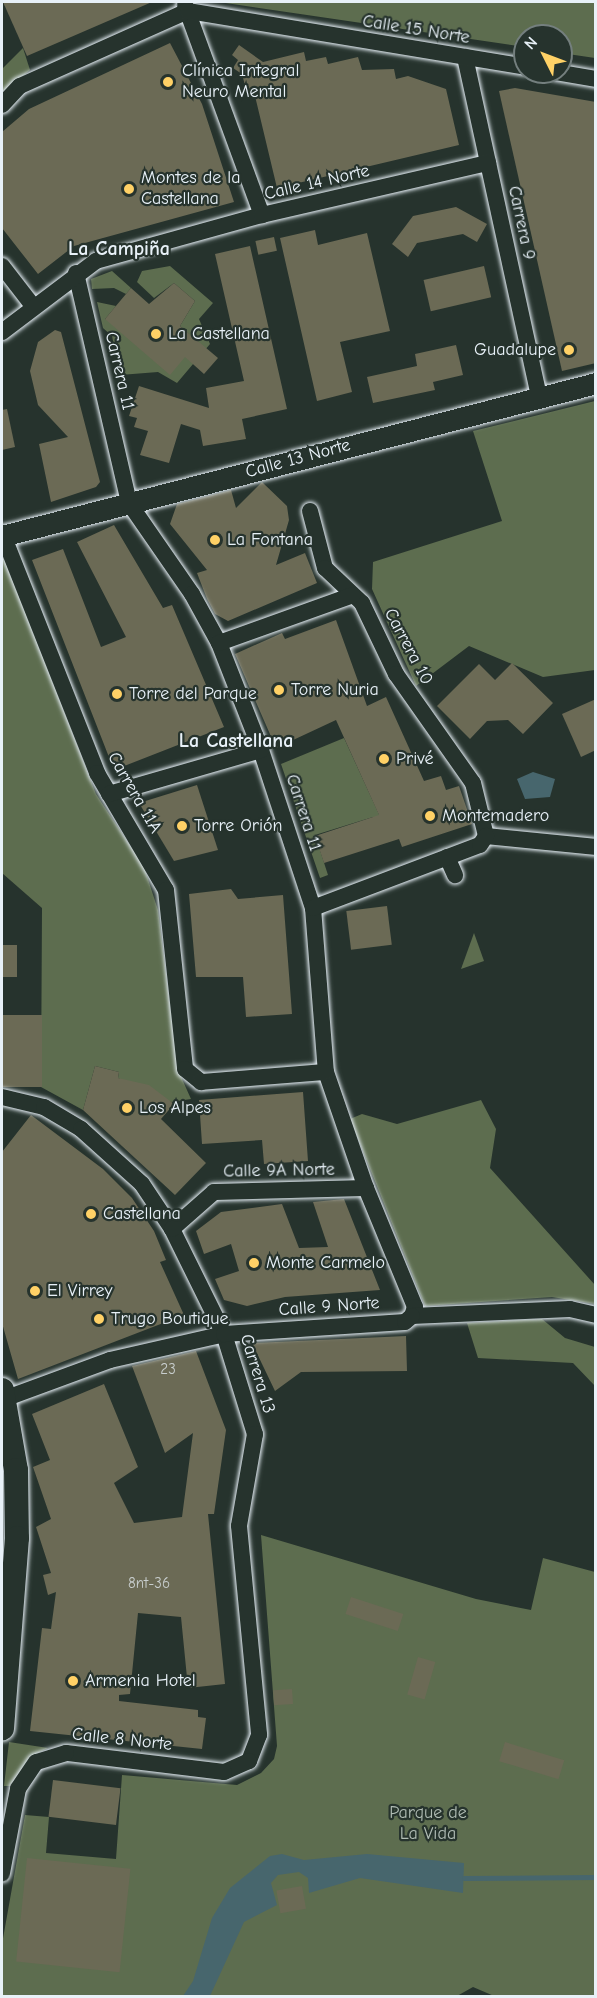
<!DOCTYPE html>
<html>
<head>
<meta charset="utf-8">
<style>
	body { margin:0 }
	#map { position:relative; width:597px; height:1998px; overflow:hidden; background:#26332d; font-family:"Comic Neue",sans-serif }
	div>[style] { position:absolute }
	.green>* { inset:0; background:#5d6d4f }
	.water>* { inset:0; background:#47666d }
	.stream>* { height:5px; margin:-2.5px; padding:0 2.5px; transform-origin:2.5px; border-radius:2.5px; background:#47666d }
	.building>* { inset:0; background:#6b6a55; transform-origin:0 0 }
	.roads { filter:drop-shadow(0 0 2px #e8f1f8) drop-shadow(0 0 2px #e8f1f8) }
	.minor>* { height:16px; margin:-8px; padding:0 8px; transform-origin:8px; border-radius:8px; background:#26332d }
	.tertiary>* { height:21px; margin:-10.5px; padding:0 10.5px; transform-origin:10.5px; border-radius:10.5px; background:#26332d }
	.secondary>* { height:24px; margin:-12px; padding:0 12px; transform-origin:12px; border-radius:12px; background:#26332d }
	.dots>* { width:16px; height:16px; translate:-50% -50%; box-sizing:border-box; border:3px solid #26332d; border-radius:50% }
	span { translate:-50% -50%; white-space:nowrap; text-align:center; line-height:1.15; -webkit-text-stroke:4.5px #26332d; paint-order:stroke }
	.number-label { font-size:15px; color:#c9cfcf }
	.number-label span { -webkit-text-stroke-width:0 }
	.street-label { font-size:18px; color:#e8f1f8 }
	.poi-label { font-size:18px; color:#e8f1f8 }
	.left { translate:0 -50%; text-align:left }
	.right { translate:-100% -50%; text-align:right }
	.park-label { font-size:18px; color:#b0bcb4 }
	.neighbourhood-label { font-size:20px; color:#e8f1f8; font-weight:700 }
	.frame { position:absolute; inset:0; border:3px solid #e8f1f8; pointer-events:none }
	.north { position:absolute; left:513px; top:24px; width:60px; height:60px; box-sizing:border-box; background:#26332d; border:2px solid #747f7e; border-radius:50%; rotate:312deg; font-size:16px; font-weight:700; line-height:24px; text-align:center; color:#e8f1f8 }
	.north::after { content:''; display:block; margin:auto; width:21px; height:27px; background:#ffd166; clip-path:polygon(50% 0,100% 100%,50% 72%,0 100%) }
</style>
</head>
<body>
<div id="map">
	<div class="green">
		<div style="clip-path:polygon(219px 2px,595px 2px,595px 58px,561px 53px,561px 36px,525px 36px,525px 47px)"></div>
		<div style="clip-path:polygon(23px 48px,30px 70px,2px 92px,2px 69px)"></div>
		<div style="clip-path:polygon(170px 266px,213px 303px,199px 319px,210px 344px,177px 383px,158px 372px,120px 375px,112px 336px,103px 328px,97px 302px,116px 306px,105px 319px,198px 342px,180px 326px,195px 301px,174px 283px,154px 298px,137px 282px,142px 271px)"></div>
		<div style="clip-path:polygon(112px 271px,131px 288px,126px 294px,114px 288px,92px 289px,91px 279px)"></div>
		<div style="clip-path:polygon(595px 401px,595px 670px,543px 677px,469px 646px,416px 686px,372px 589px,373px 562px,502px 521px,473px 431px)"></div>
		<div style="clip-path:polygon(2px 552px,96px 794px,144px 867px,158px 910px,178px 1070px,191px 1099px,171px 1102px,118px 1078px,119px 1072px,95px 1066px,83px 1110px,41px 1087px,42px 908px,2px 873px)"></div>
		<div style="clip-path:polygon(344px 738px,382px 821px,375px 823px,373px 817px,315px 835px,328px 875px,320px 878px,281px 764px)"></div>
		<div style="clip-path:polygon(474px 933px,484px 961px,461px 969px)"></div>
		<div style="clip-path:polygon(481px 1100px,496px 1129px,490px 1168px,595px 1285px,595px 1304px,552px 1297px,425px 1306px,350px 1119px,362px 1114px,397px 1124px)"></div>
		<div style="clip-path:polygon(542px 1319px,565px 1338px,595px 1347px,595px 1386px,573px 1363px,478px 1358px,467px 1323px)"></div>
		<div style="clip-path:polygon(261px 1535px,476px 1599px,531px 1610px,543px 1558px,595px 1572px,595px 1996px,494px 1996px,473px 1987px,457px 1996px,2px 1996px,2px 1944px,25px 1815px,49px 1817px,46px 1853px,116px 1859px,122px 1775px,237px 1785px,261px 1773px,274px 1759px,277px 1746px)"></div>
		<div style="clip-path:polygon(9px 1742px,48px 1748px,31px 1756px,11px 1786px,4px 1786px)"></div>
	</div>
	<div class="water">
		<div style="clip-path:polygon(533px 772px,555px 779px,550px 797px,525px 799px,517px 779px)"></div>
		<div style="clip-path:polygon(282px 1854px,304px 1860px,367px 1854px,464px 1863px,463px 1893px,360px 1878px,309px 1893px,308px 1878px,299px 1872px,278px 1875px,271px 1883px,277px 1905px,244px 1922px,210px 1996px,183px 1996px,193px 1981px,212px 1918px,230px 1888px,270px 1856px)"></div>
	</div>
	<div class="stream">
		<div style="left:464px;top:1878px;width:132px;rotate:-0.4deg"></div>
	</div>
	<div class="building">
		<div style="clip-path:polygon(3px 2px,152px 2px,27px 56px)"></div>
		<div style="clip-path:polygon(170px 43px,202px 104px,234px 202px,74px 246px,38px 274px,2px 228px,2px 132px,29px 109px)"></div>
		<div style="clip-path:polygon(239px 45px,263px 62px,304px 52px,306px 61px,326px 57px,328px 64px,358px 57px,362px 70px,394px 69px,396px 79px,408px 76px,446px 89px,459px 145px,277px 188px,255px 96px,248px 97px,242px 74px,233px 68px,238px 60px,232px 55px)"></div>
		<div style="clip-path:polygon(515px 88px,596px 102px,596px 363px,562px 371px,499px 91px)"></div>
		<div style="clip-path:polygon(456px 207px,487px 224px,477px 242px,463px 234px,417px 243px,408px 257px,392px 244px,413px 216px)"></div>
		<div style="clip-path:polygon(315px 230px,318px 245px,367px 233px,390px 331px,340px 342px,352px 392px,317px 401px,280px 238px)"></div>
		<div style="left:274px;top:237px;width:14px;height:19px;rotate:78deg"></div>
		<div style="clip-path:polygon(250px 246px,287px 409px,242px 419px,246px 439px,203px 446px,200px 430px,181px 424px,169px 463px,140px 455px,148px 431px,134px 427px,137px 418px,129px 416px,139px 386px,209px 408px,206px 388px,244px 381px,215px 254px)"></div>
		<div style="left:484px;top:266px;width:32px;height:62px;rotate:77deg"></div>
		<div style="clip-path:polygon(174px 283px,195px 301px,180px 326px,218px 358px,204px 374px,185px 357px,170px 375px,105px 319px,131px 288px,149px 304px)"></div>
		<div style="clip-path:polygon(55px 330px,61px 332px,100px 482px,96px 487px,51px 502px,39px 444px,68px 437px,38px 405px,30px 371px,38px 342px)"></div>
		<div style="clip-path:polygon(456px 345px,463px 375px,433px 382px,435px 390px,373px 403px,367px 377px,417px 366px,415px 354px)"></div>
		<div style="clip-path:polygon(7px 409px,15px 447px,2px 450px,2px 410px)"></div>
		<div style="clip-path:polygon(262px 482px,287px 506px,289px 520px,276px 565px,305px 553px,317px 583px,228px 621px,215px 614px,207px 599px,197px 573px,207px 570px,170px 524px,177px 504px,231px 490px,236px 508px)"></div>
		<div style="clip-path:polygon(114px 525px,163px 608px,172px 605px,224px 727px,114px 770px,32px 560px,63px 549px,101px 647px,126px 637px,77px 542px)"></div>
		<div style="clip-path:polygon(336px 620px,367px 706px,386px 697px,424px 781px,441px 776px,446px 790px,459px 786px,472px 824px,402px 847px,399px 839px,324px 863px,315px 836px,379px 815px,336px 720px,276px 748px,235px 654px,282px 633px,285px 639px)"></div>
		<div style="clip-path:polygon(512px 663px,553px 703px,523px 734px,508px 720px,487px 721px,470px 739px,437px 706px,479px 664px,495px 680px)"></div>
		<div style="clip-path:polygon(596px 699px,596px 750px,581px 757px,562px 714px)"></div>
		<div style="clip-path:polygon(197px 785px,218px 850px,174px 861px,139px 803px)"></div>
		<div style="clip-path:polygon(231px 889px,238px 899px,283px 895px,292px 1014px,246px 1017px,243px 977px,196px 977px,189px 894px)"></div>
		<div style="left:387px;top:906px;width:39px;height:41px;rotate:83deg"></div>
		<div style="left:2px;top:945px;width:15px;height:32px"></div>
		<div style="left:2px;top:1015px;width:40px;height:72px"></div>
		<div style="clip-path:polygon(95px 1066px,119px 1072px,118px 1078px,149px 1085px,174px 1104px,161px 1119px,206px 1163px,175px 1195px,83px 1110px)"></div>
		<div style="clip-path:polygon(303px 1092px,308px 1161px,264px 1164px,262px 1140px,202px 1144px,199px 1100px)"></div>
		<div style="clip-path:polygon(31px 1115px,103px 1169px,132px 1198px,154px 1231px,166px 1260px,160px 1262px,184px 1315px,18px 1379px,2px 1323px,2px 1152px)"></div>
		<div style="clip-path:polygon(344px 1199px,380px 1290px,285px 1297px,247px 1306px,224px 1300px,215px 1279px,239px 1271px,231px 1244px,204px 1254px,196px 1231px,221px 1212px,282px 1204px,299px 1248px,328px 1247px,313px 1202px)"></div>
		<div style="clip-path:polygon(406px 1336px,407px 1371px,301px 1372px,275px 1391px,252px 1343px)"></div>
		<div style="clip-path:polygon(196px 1351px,226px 1430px,214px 1514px,208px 1514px,225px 1684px,188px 1688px,181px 1617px,138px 1613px,130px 1694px,119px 1695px,119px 1701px,198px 1710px,198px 1717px,206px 1718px,202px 1749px,30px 1731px,42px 1628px,51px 1629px,56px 1592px,48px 1595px,43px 1575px,51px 1573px,36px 1527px,51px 1519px,33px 1467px,50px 1460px,32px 1414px,104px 1384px,138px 1467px,114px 1483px,134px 1523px,182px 1517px,193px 1433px,165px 1453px,132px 1366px)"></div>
		<div style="left:351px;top:1597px;width:55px;height:18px;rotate:18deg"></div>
		<div style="left:418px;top:1657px;width:18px;height:39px;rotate:16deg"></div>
		<div style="left:292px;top:1689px;width:15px;height:19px;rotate:86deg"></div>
		<div style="left:505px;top:1742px;width:62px;height:20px;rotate:17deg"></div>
		<div style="left:53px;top:1780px;width:68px;height:37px;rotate:7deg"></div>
		<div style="left:27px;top:1858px;width:104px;height:104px;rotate:6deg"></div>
		<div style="left:302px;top:1886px;width:23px;height:26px;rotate:80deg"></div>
	</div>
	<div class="roads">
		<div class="minor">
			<div style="left:185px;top:5px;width:224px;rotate:69.9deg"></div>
			<div style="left:465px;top:57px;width:347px;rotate:77.7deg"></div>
			<div style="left:555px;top:72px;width:42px;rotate:9.7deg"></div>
			<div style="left:2px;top:105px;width:26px;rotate:-47deg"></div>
			<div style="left:20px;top:86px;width:184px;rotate:-24.1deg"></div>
			<div style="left:188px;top:11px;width:342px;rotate:9.4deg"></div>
			<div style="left:2px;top:266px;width:51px;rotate:52.2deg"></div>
			<div style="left:76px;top:273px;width:236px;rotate:77deg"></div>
			<div style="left:129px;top:503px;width:111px;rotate:55.3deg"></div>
			<div style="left:192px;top:594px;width:56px;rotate:61.1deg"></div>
			<div style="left:219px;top:643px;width:115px;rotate:68.6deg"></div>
			<div style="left:261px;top:750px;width:166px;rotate:71.8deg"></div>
			<div style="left:313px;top:908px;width:165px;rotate:85.5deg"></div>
			<div style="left:326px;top:1072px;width:123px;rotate:71deg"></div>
			<div style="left:366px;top:1188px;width:129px;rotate:67.6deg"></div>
			<div style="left:415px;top:1307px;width:9px;rotate:108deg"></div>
			<div style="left:2px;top:332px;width:118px;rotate:-37.1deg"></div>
			<div style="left:96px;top:261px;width:172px;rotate:-15.5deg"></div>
			<div style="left:262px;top:215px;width:232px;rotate:-13deg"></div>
			<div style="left:310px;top:511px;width:59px;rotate:75.3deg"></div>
			<div style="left:325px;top:568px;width:51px;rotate:43.4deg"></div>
			<div style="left:362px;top:603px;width:79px;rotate:64.4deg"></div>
			<div style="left:396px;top:674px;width:133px;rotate:54.8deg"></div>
			<div style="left:473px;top:783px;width:55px;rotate:76.2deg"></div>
			<div style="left:3px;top:535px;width:256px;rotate:68.4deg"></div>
			<div style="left:97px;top:773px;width:136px;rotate:59.5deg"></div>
			<div style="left:166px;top:890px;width:180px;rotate:83.9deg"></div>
			<div style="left:185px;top:1069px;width:21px;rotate:39deg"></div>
			<div style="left:201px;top:1082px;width:125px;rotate:-4.6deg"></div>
			<div style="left:219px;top:643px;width:142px;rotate:-19.7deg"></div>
			<div style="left:109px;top:794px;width:158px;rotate:-16.1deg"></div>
			<div style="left:486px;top:836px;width:111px;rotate:5.7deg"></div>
			<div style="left:447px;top:857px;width:20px;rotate:66deg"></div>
			<div style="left:313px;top:908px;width:178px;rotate:-20.7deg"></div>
			<div style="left:480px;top:845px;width:11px;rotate:-56deg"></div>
			<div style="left:2px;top:1097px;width:43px;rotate:13.4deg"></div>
			<div style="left:44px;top:1107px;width:43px;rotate:30.7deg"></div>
			<div style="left:81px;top:1129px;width:82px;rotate:42deg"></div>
			<div style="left:142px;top:1184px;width:54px;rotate:56.3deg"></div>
			<div style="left:172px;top:1229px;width:117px;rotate:63.7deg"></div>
			<div style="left:224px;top:1334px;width:105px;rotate:72.8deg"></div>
			<div style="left:255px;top:1434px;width:93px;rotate:99.9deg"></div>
			<div style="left:239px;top:1526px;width:210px;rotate:84.5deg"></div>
			<div style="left:259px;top:1735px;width:28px;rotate:111deg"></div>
			<div style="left:249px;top:1761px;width:27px;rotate:156deg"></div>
			<div style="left:224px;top:1772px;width:159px;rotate:-173.1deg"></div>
			<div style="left:66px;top:1753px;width:31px;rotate:163deg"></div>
			<div style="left:36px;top:1762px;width:32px;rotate:124deg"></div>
			<div style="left:18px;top:1789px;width:86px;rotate:100.8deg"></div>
			<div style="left:172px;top:1229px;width:56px;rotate:-41.4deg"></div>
			<div style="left:214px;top:1192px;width:152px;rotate:-1.5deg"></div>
			<div style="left:412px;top:1316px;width:158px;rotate:-2.5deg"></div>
			<div style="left:570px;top:1309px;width:27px;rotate:13deg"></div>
			<div style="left:4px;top:1399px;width:113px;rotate:-20.2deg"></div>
			<div style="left:110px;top:1360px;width:117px;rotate:-12.8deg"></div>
			<div style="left:224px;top:1334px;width:181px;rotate:-3.8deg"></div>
			<div style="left:405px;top:1322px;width:9px;rotate:-41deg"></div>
		</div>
		<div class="tertiary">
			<div style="left:2px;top:536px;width:613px;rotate:-14.44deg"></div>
		</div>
		<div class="secondary">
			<div style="left:2px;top:1390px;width:81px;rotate:80.1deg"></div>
			<div style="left:16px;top:1470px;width:68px;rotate:89.2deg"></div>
			<div style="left:17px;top:1538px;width:191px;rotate:94.5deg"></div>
		</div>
	</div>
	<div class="dots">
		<div style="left:168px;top:82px;background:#ffd166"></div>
		<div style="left:129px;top:189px;background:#ffd166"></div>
		<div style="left:156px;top:334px;background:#ffd166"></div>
		<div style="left:569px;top:350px;background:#ffd166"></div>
		<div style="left:215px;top:540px;background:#ffd166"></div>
		<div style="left:279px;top:690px;background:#ffd166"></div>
		<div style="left:117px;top:694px;background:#ffd166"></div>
		<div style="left:384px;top:759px;background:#ffd166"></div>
		<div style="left:430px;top:816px;background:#ffd166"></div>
		<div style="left:182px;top:826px;background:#ffd166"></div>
		<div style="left:127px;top:1108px;background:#ffd166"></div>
		<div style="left:91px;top:1214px;background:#ffd166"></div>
		<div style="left:254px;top:1263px;background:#ffd166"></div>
		<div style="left:35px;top:1291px;background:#ffd166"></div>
		<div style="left:99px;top:1319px;background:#ffd166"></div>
		<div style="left:73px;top:1681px;background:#ffd166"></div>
	</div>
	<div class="number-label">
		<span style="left:168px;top:1370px">23</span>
		<span style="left:149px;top:1584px">8nt-36</span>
	</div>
	<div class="street-label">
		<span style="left:416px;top:30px;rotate:9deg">Calle 15 Norte</span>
		<span style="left:317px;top:183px;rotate:-13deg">Calle 14 Norte</span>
		<span style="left:521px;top:223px;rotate:78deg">Carrera 9</span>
		<span style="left:119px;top:371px;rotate:77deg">Carrera 11</span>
		<span style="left:298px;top:459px;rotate:-15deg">Calle 13 Norte</span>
		<span style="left:408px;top:647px;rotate:62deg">Carrera 10</span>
		<span style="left:134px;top:793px;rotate:60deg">Carrera 11A</span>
		<span style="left:303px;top:813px;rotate:72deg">Carrera 11</span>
		<span style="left:279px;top:1171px;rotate:-1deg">Calle 9A Norte</span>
		<span style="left:329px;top:1307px;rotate:-4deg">Calle 9 Norte</span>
		<span style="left:257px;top:1374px;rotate:73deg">Carrera 13</span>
		<span style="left:122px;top:1740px;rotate:6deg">Calle 8 Norte</span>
	</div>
	<div class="poi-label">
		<span class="left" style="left:182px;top:82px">Clínica Integral<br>Neuro Mental</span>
		<span class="left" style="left:141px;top:189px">Montes de la<br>Castellana</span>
		<span class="left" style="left:168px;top:334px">La Castellana</span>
		<span class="right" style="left:556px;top:350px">Guadalupe</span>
		<span class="left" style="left:227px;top:540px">La Fontana</span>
		<span class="left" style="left:291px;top:690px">Torre Nuria</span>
		<span class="left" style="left:129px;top:694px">Torre del Parque</span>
		<span class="left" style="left:396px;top:759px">Privé</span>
		<span class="left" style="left:442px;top:816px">Montemadero</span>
		<span class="left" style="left:194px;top:826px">Torre Orión</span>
		<span class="left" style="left:139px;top:1108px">Los Alpes</span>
		<span class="left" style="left:103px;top:1214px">Castellana</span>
		<span class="left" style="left:266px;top:1263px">Monte Carmelo</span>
		<span class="left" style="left:47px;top:1291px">El Virrey</span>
		<span class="left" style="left:111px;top:1319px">Trugo Boutique</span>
		<span class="left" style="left:85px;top:1681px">Armenia Hotel</span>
	</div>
	<div class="park-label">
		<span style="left:428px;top:1824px">Parque de<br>La Vida</span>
	</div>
	<div class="neighbourhood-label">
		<span style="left:119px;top:248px">La Campiña</span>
		<span style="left:236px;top:740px">La Castellana</span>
	</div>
	<div class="frame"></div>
	<div class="north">N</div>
</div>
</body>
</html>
